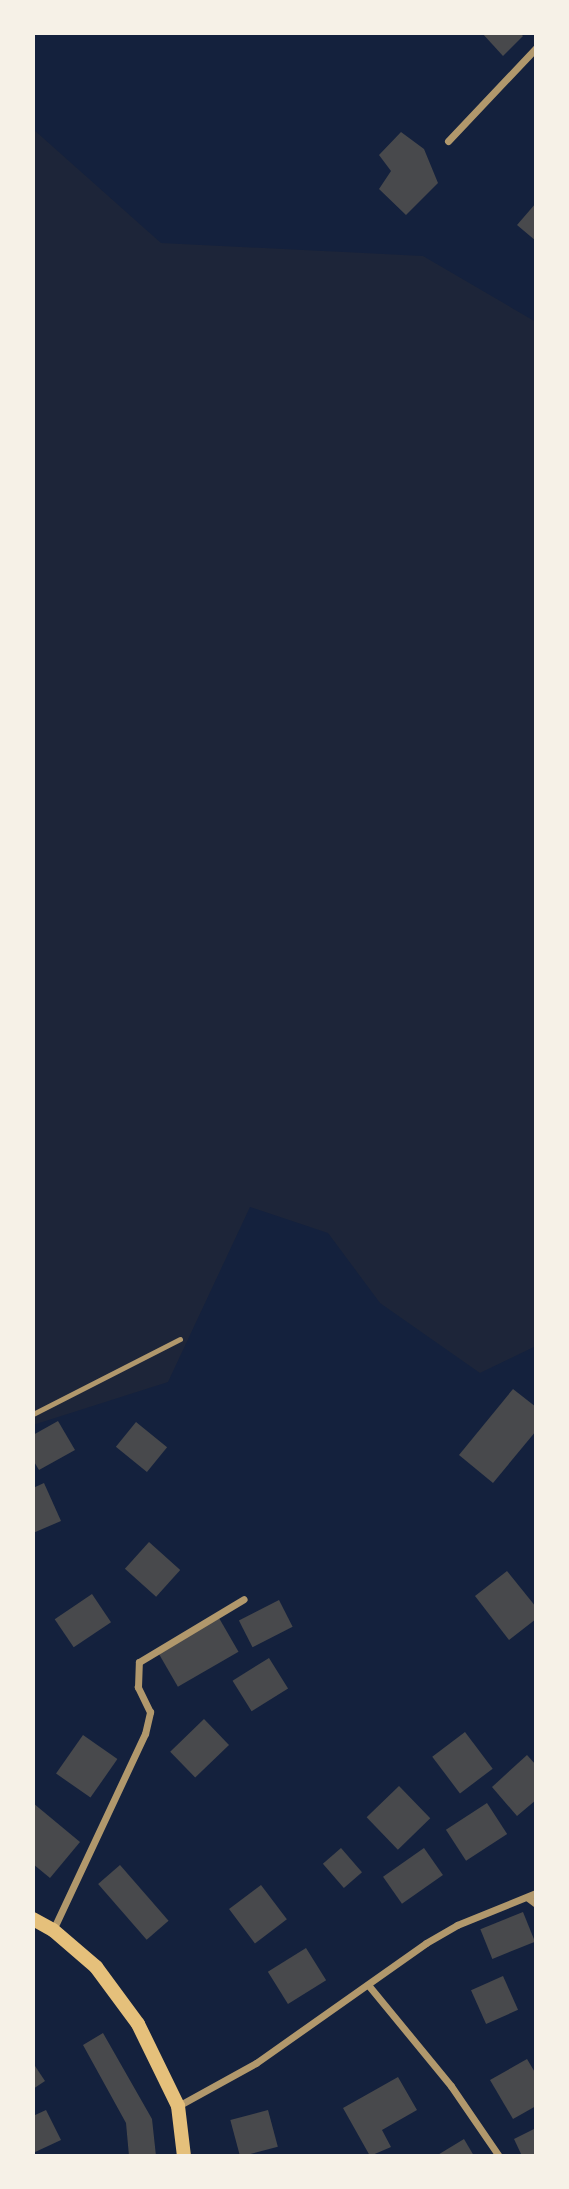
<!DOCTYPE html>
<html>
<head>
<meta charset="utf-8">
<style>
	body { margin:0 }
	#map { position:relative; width:569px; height:2189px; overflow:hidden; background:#14213d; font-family:Karla,sans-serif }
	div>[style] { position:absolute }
	.green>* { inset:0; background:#1d2539 }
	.building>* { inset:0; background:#48494c; transform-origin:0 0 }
	.service>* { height:5px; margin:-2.5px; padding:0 2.5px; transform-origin:2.5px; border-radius:2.5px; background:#b1986c }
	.minor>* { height:7px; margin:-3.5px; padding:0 3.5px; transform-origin:3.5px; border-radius:3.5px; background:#b1986c }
	.secondary>* { height:14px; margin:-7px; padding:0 7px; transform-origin:7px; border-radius:7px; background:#e5c07b }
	span { translate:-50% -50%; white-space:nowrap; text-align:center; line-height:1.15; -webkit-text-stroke:7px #f6f1e7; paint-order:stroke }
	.frame { position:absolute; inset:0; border:35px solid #f6f1e7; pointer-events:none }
</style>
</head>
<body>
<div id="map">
	<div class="green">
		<div style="clip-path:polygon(33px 129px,161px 243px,423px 256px,536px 322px,536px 1346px,480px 1373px,380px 1303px,328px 1233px,250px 1207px,168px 1382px,33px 1425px)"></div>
	</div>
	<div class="building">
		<div style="clip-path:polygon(482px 33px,520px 33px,523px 36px,503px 56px)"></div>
		<div style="clip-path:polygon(401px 132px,424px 149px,438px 183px,406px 215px,379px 189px,391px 171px,379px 155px)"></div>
		<div style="clip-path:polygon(536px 203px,536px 241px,517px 225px)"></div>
		<div style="clip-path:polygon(513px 1389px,536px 1407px,536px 1431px,493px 1483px,459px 1455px)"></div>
		<div style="clip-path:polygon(58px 1421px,75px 1450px,39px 1470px,33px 1460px,33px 1435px)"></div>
		<div style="left:136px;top:1422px;width:40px;height:32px;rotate:39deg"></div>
		<div style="clip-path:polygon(44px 1483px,61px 1521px,33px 1533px,33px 1488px)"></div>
		<div style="left:149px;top:1542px;width:42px;height:36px;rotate:42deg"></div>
		<div style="clip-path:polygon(507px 1571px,536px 1607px,536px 1619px,509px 1640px,475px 1596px)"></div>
		<div style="left:92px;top:1594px;width:34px;height:45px;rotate:56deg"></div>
		<div style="left:279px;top:1600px;width:30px;height:45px;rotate:63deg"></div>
		<div style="left:219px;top:1618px;width:39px;height:70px;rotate:60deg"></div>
		<div style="left:269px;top:1658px;width:36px;height:43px;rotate:58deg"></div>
		<div style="left:204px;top:1719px;width:36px;height:47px;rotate:46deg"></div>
		<div style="left:465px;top:1732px;width:46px;height:41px;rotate:53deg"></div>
		<div style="left:83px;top:1735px;width:42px;height:47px;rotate:35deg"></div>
		<div style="clip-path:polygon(527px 1755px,536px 1765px,536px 1800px,517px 1816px,492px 1787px)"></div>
		<div style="left:399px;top:1786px;width:45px;height:45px;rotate:46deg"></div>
		<div style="clip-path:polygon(33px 1803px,80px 1842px,50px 1878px,33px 1864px)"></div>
		<div style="left:487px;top:1803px;width:37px;height:49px;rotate:57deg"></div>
		<div style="left:341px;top:1848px;width:32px;height:24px;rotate:49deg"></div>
		<div style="left:424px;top:1848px;width:33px;height:50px;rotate:55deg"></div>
		<div style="left:120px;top:1865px;width:74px;height:29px;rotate:49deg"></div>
		<div style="left:261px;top:1885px;width:43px;height:40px;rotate:53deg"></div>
		<div style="left:523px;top:1912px;width:32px;height:46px;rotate:68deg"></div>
		<div style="left:306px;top:1948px;width:38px;height:45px;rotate:58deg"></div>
		<div style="left:503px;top:1976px;width:37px;height:35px;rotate:66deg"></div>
		<div style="clip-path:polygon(103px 2033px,152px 2119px,156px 2156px,129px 2156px,126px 2123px,83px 2045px)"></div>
		<div style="clip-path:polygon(527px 2059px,536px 2074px,536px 2106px,513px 2119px,490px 2080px)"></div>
		<div style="clip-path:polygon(33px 2063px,45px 2081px,33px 2089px)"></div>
		<div style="clip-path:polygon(398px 2077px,417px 2110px,382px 2130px,391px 2147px,370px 2156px,343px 2108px)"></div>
		<div style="clip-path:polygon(46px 2110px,61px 2140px,33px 2153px,33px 2116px)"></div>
		<div style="left:268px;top:2110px;width:38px;height:39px;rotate:75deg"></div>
		<div style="clip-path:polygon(536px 2128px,536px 2156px,522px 2156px,514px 2139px)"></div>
		<div style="clip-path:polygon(464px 2139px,474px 2156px,436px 2156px)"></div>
	</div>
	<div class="service">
		<div style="left:33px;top:1414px;width:165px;rotate:-27deg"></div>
	</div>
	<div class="minor">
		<div style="left:448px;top:141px;width:128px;rotate:-46.6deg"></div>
		<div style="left:528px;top:1898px;width:10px;rotate:37deg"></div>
		<div style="left:53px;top:1930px;width:217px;rotate:-64.9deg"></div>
		<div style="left:145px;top:1734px;width:23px;rotate:-77deg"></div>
		<div style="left:150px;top:1712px;width:28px;rotate:-116deg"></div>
		<div style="left:138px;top:1687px;width:25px;rotate:-88deg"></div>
		<div style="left:139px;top:1662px;width:122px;rotate:-31deg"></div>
		<div style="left:369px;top:1986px;width:129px;rotate:50.6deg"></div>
		<div style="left:451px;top:2086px;width:85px;rotate:55.6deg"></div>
		<div style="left:178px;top:2106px;width:89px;rotate:-28.9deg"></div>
		<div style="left:256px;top:2063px;width:208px;rotate:-35.2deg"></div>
		<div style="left:426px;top:1943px;width:36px;rotate:-30deg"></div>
		<div style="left:457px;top:1925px;width:85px;rotate:-22.1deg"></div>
	</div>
	<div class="secondary">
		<div style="left:33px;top:1919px;width:23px;rotate:29deg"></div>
		<div style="left:53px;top:1930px;width:57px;rotate:40.7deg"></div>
		<div style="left:96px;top:1967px;width:71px;rotate:53.6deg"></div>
		<div style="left:138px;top:2024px;width:91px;rotate:64deg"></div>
		<div style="left:178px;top:2106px;width:50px;rotate:83.2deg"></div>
	</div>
	<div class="frame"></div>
</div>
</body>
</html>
